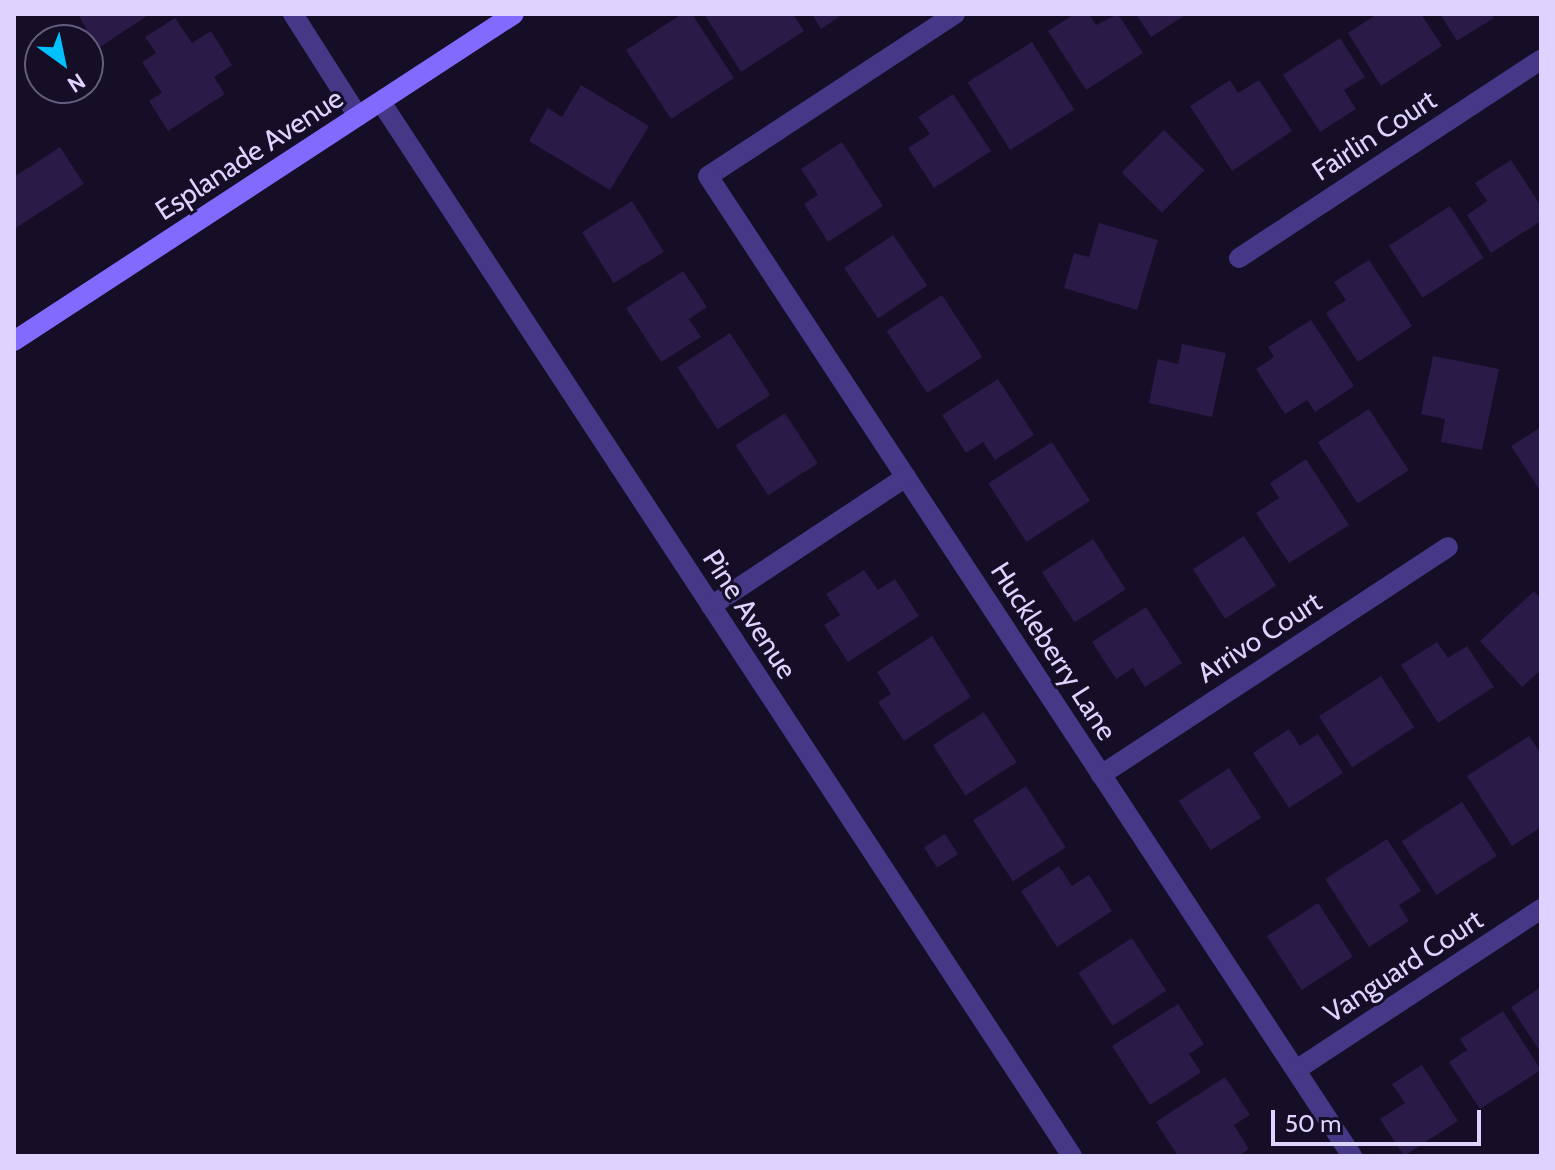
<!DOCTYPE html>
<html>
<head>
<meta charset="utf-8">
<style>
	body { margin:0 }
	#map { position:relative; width:1555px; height:1170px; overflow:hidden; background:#150e26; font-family:Cabin,sans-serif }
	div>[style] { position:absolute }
	.building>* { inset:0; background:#291a47; transform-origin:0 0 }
	.minor>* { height:20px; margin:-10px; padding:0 10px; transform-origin:10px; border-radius:10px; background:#463886 }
	.secondary>* { height:20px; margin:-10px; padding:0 10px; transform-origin:10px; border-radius:10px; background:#826aff }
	span { translate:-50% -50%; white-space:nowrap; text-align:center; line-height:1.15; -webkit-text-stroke:6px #150e26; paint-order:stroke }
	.street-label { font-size:28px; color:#ded3ff }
	.frame { position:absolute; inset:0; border:16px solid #ded3ff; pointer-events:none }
	.north { position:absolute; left:24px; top:24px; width:80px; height:80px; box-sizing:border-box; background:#150e26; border:2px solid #655d7d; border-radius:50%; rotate:147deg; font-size:22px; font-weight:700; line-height:32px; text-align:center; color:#ded3ff }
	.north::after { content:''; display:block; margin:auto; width:28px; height:36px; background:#00c1fe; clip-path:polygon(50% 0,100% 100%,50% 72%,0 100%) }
	.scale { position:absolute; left:1271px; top:1110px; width:210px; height:36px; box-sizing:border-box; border:4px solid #ded3ff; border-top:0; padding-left:10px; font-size:24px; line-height:28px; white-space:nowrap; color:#ded3ff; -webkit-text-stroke:6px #150e26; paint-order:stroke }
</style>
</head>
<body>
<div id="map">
	<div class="building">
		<div style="clip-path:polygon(78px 14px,150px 14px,97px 49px)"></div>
		<div style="clip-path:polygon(682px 14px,692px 14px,734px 78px,671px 119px,626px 50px)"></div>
		<div style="clip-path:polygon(704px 14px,793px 14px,804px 31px,741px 72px)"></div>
		<div style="clip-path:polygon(812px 14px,843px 14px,821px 29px)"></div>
		<div style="clip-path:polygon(1075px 14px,1089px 14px,1096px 25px,1118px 14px,1143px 53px,1086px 90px,1048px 31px)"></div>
		<div style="clip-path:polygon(1136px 14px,1187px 14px,1151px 37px)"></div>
		<div style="clip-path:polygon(1377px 14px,1421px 14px,1442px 46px,1381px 86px,1348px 33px)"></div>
		<div style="clip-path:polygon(1440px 14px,1492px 14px,1494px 18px,1457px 41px)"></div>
		<div style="clip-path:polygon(175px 18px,192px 43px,211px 31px,232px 65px,214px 77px,225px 94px,168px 131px,149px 101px,162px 93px,142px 62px,156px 53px,145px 37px)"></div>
		<div style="clip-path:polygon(1340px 38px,1365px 77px,1344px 90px,1356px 109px,1320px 132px,1283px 75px)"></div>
		<div style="left:1032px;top:42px;width:80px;height:76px;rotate:58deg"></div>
		<div style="clip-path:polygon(1230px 80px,1238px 93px,1259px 80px,1292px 131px,1232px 171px,1190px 106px)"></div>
		<div style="clip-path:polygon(581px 85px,649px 126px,610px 190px,529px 141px,548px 108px,562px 117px)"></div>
		<div style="clip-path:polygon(953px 94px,991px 151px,934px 188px,908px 148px,930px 134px,918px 117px)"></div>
		<div style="left:1164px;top:130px;width:57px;height:60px;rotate:45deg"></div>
		<div style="clip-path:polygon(842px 142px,883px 206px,828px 242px,804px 204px,818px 195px,801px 169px)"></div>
		<div style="clip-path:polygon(60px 147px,84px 184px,14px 229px,14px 177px)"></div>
		<div style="clip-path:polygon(1511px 160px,1541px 206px,1541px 221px,1491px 253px,1467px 215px,1487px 201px,1475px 183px)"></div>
		<div style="left:632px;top:201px;width:60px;height:59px;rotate:58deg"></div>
		<div style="left:1450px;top:206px;width:62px;height:73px;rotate:57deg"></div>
		<div style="clip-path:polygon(1099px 223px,1158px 240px,1137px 310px,1064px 288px,1074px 253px,1089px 257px)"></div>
		<div style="left:893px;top:235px;width:61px;height:59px;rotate:56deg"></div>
		<div style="clip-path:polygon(1369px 260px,1412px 326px,1358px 362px,1326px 313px,1346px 300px,1334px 282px)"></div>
		<div style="clip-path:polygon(683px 271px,707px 307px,689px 319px,701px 337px,661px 362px,626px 308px)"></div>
		<div style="left:942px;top:295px;width:74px;height:66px;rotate:57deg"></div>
		<div style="clip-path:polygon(1311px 320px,1354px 386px,1315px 412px,1307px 400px,1285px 414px,1256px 369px,1274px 357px,1268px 347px)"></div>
		<div style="left:730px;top:333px;width:74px;height:63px;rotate:57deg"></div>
		<div style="clip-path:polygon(1182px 344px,1226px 353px,1212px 417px,1149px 403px,1158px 359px,1178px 364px)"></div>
		<div style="clip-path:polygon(1433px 356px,1499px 369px,1482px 450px,1441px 442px,1445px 419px,1421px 414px)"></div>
		<div style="clip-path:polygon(998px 379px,1034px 435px,995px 460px,983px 442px,966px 453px,942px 415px)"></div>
		<div style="left:1369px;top:409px;width:73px;height:61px;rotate:57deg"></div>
		<div style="left:785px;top:413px;width:60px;height:59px;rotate:57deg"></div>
		<div style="clip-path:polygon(1541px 427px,1541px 492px,1511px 446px)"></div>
		<div style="left:1052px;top:442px;width:70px;height:76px;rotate:57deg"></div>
		<div style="clip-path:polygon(1306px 459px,1349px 525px,1289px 563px,1256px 513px,1279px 498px,1270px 483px)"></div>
		<div style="left:1244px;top:536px;width:59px;height:61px;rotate:57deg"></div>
		<div style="left:1093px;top:539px;width:60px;height:61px;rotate:57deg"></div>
		<div style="clip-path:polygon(864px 570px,878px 590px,895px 579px,919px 616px,848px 662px,824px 625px,840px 615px,826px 594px)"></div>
		<div style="clip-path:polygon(1534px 591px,1541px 599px,1541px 670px,1522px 687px,1480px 641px)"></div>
		<div style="clip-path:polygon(1146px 607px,1182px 663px,1145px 687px,1133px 668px,1116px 679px,1092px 642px)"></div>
		<div style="clip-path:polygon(932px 636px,971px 697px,904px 741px,878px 702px,891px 694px,877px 672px)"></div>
		<div style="clip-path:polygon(1437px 642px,1448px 658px,1467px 646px,1494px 687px,1438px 723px,1401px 665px)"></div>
		<div style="left:1381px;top:676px;width:61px;height:74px;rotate:57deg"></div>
		<div style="left:984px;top:712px;width:60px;height:61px;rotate:57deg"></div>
		<div style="clip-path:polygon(1289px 729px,1300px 746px,1318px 734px,1343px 773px,1289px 808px,1253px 753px)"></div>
		<div style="clip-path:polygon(1529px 736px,1541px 754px,1541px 827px,1512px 846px,1467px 776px)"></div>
		<div style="left:1229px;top:768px;width:59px;height:60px;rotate:57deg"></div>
		<div style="left:1026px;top:786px;width:73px;height:63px;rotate:57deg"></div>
		<div style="left:1462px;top:802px;width:64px;height:72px;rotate:57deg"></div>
		<div style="left:945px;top:834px;width:24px;height:25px;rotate:57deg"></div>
		<div style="clip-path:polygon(1387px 839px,1421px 891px,1399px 905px,1409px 921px,1369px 947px,1325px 879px)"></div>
		<div style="clip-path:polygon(1059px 866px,1072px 886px,1089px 875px,1112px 911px,1057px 947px,1021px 891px)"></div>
		<div style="left:1318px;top:903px;width:64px;height:61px;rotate:57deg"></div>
		<div style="left:1132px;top:938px;width:63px;height:64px;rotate:57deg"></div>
		<div style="clip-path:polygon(1541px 987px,1541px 1053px,1511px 1007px)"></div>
		<div style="clip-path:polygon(1178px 1004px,1204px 1044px,1189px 1054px,1201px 1072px,1150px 1105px,1112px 1046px)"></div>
		<div style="clip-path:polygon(1503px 1011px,1541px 1070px,1480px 1109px,1449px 1062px,1467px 1050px,1460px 1039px)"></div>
		<div style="clip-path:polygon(1422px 1065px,1458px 1121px,1404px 1156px,1380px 1119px,1405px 1103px,1392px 1084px)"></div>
		<div style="clip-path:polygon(1225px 1077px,1250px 1115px,1234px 1125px,1249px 1149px,1238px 1156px,1178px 1156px,1156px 1122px)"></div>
	</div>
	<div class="minor">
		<div style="left:293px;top:14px;width:121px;rotate:57.5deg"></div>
		<div style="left:955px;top:14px;width:295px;rotate:146.7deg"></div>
		<div style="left:708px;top:176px;width:1173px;rotate:56.69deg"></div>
		<div style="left:381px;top:102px;width:1260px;rotate:56.75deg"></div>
		<div style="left:1239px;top:258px;width:361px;rotate:-33.3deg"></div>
		<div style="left:711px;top:606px;width:234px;rotate:-33.5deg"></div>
		<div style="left:1101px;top:775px;width:415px;rotate:-33.3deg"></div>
		<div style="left:1296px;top:1070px;width:293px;rotate:-33.3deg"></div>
	</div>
	<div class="secondary">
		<div style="left:14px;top:341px;width:597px;rotate:-33.18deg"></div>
	</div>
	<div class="street-label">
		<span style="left:1374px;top:135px;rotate:-33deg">Fairlin Court</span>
		<span style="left:249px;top:154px;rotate:-33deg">Esplanade Avenue</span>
		<span style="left:750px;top:614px;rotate:57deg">Pine Avenue</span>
		<span style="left:1259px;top:637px;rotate:-33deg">Arrivo Court</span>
		<span style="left:1054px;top:651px;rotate:57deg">Huckleberry Lane</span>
		<span style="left:1403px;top:966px;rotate:-33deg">Vanguard Court</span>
	</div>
	<div class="frame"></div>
	<div class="north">N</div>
	<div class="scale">50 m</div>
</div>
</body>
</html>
